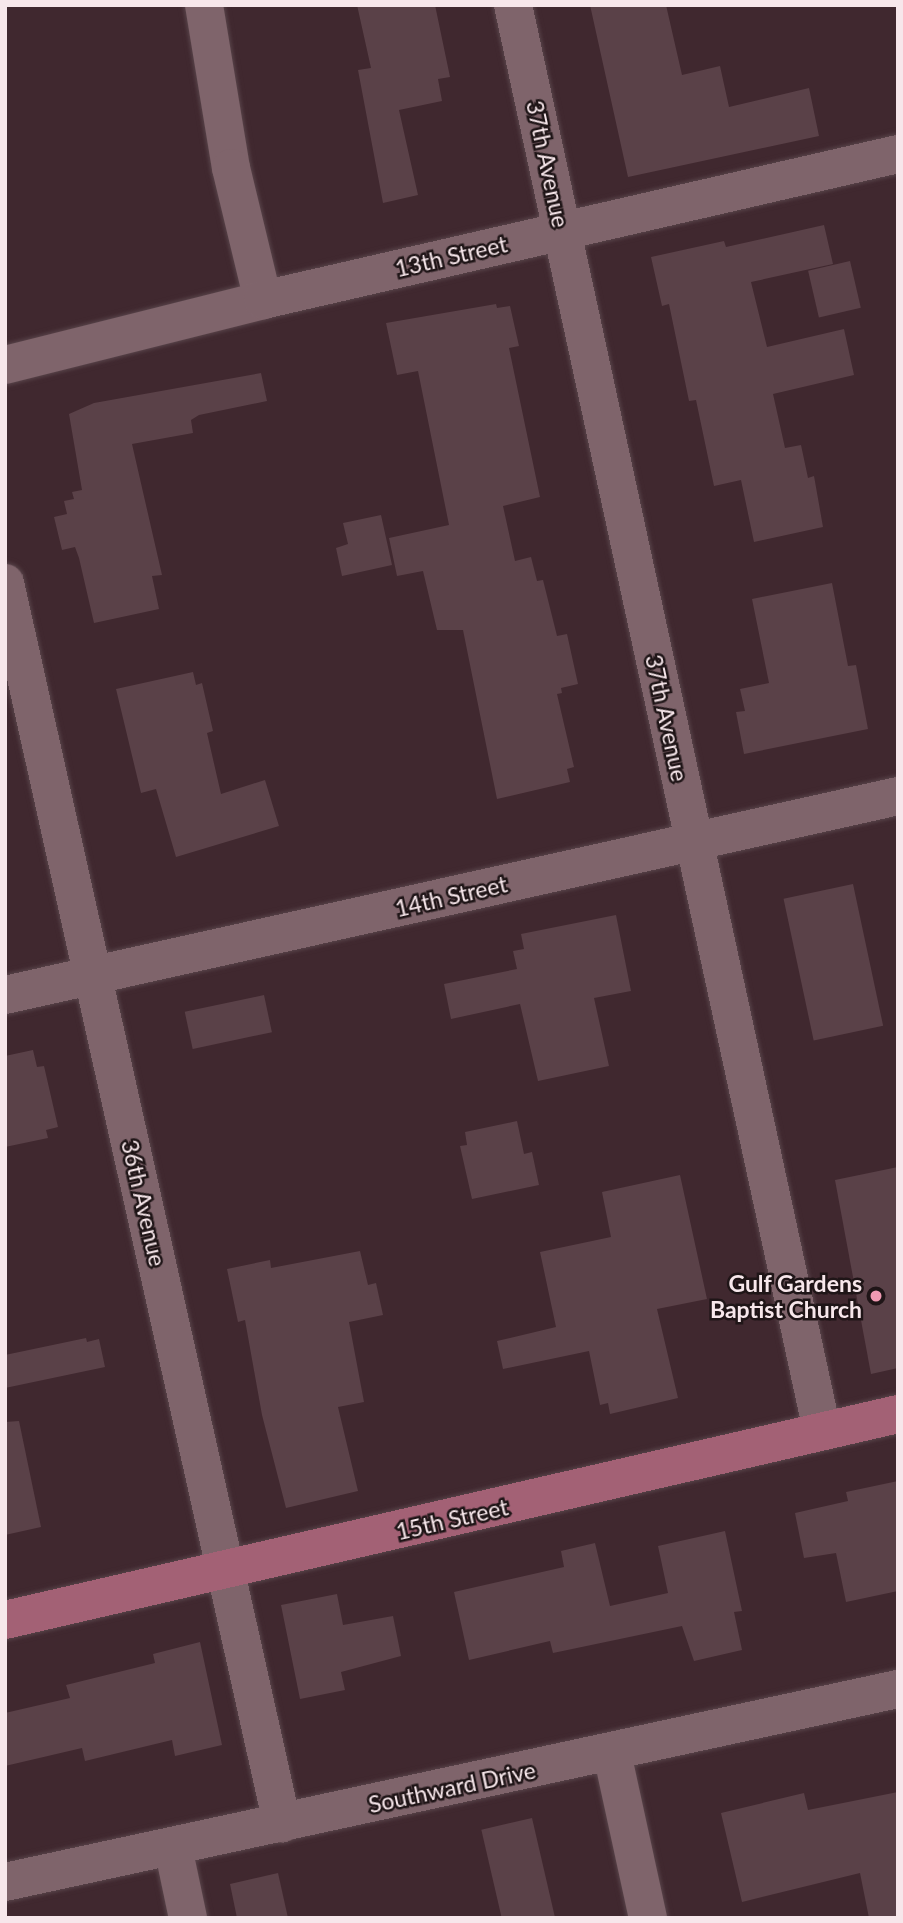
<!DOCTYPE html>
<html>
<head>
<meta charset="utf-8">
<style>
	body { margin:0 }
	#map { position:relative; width:903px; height:1923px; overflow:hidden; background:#40282f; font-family:Lato,sans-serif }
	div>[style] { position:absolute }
	.building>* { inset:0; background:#5a4148; transform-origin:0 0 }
	.roads { filter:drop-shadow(0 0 2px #58444a) drop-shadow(0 0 2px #58444a) }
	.minor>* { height:38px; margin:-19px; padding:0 19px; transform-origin:19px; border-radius:19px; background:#7f646b }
	.major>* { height:38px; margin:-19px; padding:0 19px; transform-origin:19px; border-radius:19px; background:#a36175 }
	.dots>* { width:19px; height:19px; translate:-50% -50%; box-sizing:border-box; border:4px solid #1f1517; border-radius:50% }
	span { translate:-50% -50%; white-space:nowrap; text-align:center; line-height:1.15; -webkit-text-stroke:5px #1f1517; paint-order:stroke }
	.street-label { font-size:23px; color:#f7e7eb }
	.poi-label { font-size:23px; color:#f7e7eb; font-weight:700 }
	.right { translate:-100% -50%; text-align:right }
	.frame { position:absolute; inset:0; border:7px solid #f7e7eb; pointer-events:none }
</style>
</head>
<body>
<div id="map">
	<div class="building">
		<div style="clip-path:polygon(357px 5px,435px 5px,450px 77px,438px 79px,442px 101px,399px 110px,418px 195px,383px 203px,358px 70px,371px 68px)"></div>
		<div style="clip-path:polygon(590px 5px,666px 5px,682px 75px,720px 66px,729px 107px,809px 88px,819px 136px,628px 177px)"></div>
		<div style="clip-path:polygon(824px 225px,833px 264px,751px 282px,767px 347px,844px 329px,854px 375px,773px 394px,785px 448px,801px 445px,808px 478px,814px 476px,823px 527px,754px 542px,741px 480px,714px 486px,696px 400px,689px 401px,669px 304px,662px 306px,651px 257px,724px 241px,726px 247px)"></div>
		<div style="left:850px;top:261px;width:48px;height:43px;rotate:77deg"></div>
		<div style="clip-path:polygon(496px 304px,497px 308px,510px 306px,519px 346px,509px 348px,540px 497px,503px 506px,515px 561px,531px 557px,537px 581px,543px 580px,557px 636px,567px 634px,578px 684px,561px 688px,562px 693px,557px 694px,574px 767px,567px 769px,570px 782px,497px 799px,463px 630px,437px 630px,423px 571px,397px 576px,389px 538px,449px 525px,418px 371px,397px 375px,386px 323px)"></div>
		<div style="clip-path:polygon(261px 373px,267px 401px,199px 415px,191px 420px,193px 433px,132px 444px,162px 575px,152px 576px,159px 609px,94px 623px,79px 558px,75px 547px,62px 550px,54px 517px,67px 514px,64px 501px,74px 499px,72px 492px,82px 490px,69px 414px,94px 403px)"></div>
		<div style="clip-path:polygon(381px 515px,392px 565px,342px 576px,336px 548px,348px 544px,343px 523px)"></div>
		<div style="clip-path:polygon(832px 583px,848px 666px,856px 665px,868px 729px,744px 754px,736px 712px,745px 711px,740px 689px,769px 683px,752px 599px)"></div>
		<div style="clip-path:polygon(193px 672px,196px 685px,202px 683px,213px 731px,207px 733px,221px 794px,265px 780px,279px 826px,176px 857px,156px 789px,141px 793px,116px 689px)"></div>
		<div style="left:853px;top:884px;width:145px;height:71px;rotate:78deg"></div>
		<div style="clip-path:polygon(616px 915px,631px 991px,594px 998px,609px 1066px,538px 1081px,520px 1004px,451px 1019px,444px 984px,517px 969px,513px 951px,524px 949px,521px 934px)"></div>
		<div style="left:264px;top:995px;width:38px;height:81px;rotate:78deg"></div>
		<div style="clip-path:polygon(33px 1050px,37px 1067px,44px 1066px,58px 1127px,46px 1130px,48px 1138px,5px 1147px,5px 1056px)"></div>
		<div style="clip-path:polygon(517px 1121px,524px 1154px,532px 1152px,539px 1185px,472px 1199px,460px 1146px,467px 1145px,465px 1132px)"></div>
		<div style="clip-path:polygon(898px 1167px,898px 1368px,871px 1374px,835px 1180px)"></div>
		<div style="clip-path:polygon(680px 1175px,707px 1299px,657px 1309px,678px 1398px,610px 1414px,608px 1403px,600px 1405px,589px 1351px,503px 1369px,497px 1341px,556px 1327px,540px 1252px,611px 1237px,602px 1192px)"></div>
		<div style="clip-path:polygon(360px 1251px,368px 1285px,376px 1283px,383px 1315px,349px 1322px,364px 1402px,338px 1407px,358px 1491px,286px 1508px,262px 1415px,245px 1320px,238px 1322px,227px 1269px,270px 1260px,271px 1268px)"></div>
		<div style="clip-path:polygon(86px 1338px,87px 1342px,99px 1339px,105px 1367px,5px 1388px,5px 1355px)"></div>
		<div style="clip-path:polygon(19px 1421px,41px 1527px,5px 1535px,5px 1422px)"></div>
		<div style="clip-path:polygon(898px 1481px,898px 1591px,846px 1602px,836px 1553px,804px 1558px,795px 1513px,848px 1501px,846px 1492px)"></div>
		<div style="clip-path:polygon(725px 1531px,742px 1611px,734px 1612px,742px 1650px,694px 1661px,682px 1626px,553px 1653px,550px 1641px,469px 1660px,454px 1592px,564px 1567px,561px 1551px,595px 1543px,610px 1606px,668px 1593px,658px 1546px)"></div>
		<div style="clip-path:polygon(337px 1594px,343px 1625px,393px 1616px,401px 1656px,341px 1672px,345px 1690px,300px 1699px,281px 1605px)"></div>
		<div style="clip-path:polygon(200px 1642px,222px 1745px,175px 1756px,172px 1740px,85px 1761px,82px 1748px,5px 1766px,5px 1713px,70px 1698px,66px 1685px,155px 1663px,153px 1654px)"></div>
		<div style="clip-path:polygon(898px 1792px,898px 1918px,869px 1918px,860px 1873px,742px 1902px,721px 1813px,804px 1793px,808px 1810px)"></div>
		<div style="left:532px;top:1818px;width:103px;height:52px;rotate:77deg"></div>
		<div style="clip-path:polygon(278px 1873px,288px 1918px,237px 1918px,230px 1884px)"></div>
	</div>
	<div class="roads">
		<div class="minor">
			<div style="left:204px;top:5px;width:165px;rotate:80.6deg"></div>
			<div style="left:231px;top:168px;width:136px;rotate:76.4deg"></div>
			<div style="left:513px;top:5px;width:1458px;rotate:77.77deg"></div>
			<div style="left:5px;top:365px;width:266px;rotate:-14.1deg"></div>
			<div style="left:263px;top:300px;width:652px;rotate:-12.95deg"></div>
			<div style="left:5px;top:583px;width:1271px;rotate:77.41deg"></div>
			<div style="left:5px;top:995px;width:915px;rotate:-12.56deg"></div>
			<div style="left:612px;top:1753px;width:169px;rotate:77.7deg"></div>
			<div style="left:173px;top:1847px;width:73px;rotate:78.1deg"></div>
			<div style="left:5px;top:1882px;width:914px;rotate:-12.2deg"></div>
		</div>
		<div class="major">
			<div style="left:5px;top:1620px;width:916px;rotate:-12.99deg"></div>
		</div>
	</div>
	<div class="dots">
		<div style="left:876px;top:1296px;background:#f19ab3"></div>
	</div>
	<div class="street-label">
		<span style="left:548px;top:164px;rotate:78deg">37th Avenue</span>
		<span style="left:451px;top:256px;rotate:-13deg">13th Street</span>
		<span style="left:667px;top:718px;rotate:78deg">37th Avenue</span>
		<span style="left:451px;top:896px;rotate:-13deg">14th Street</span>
		<span style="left:144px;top:1203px;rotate:77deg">36th Avenue</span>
		<span style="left:452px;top:1519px;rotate:-13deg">15th Street</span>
		<span style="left:452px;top:1787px;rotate:-12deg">Southward Drive</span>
	</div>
	<div class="poi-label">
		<span class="right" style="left:862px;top:1296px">Gulf Gardens<br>Baptist Church</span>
	</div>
	<div class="frame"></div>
</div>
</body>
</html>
